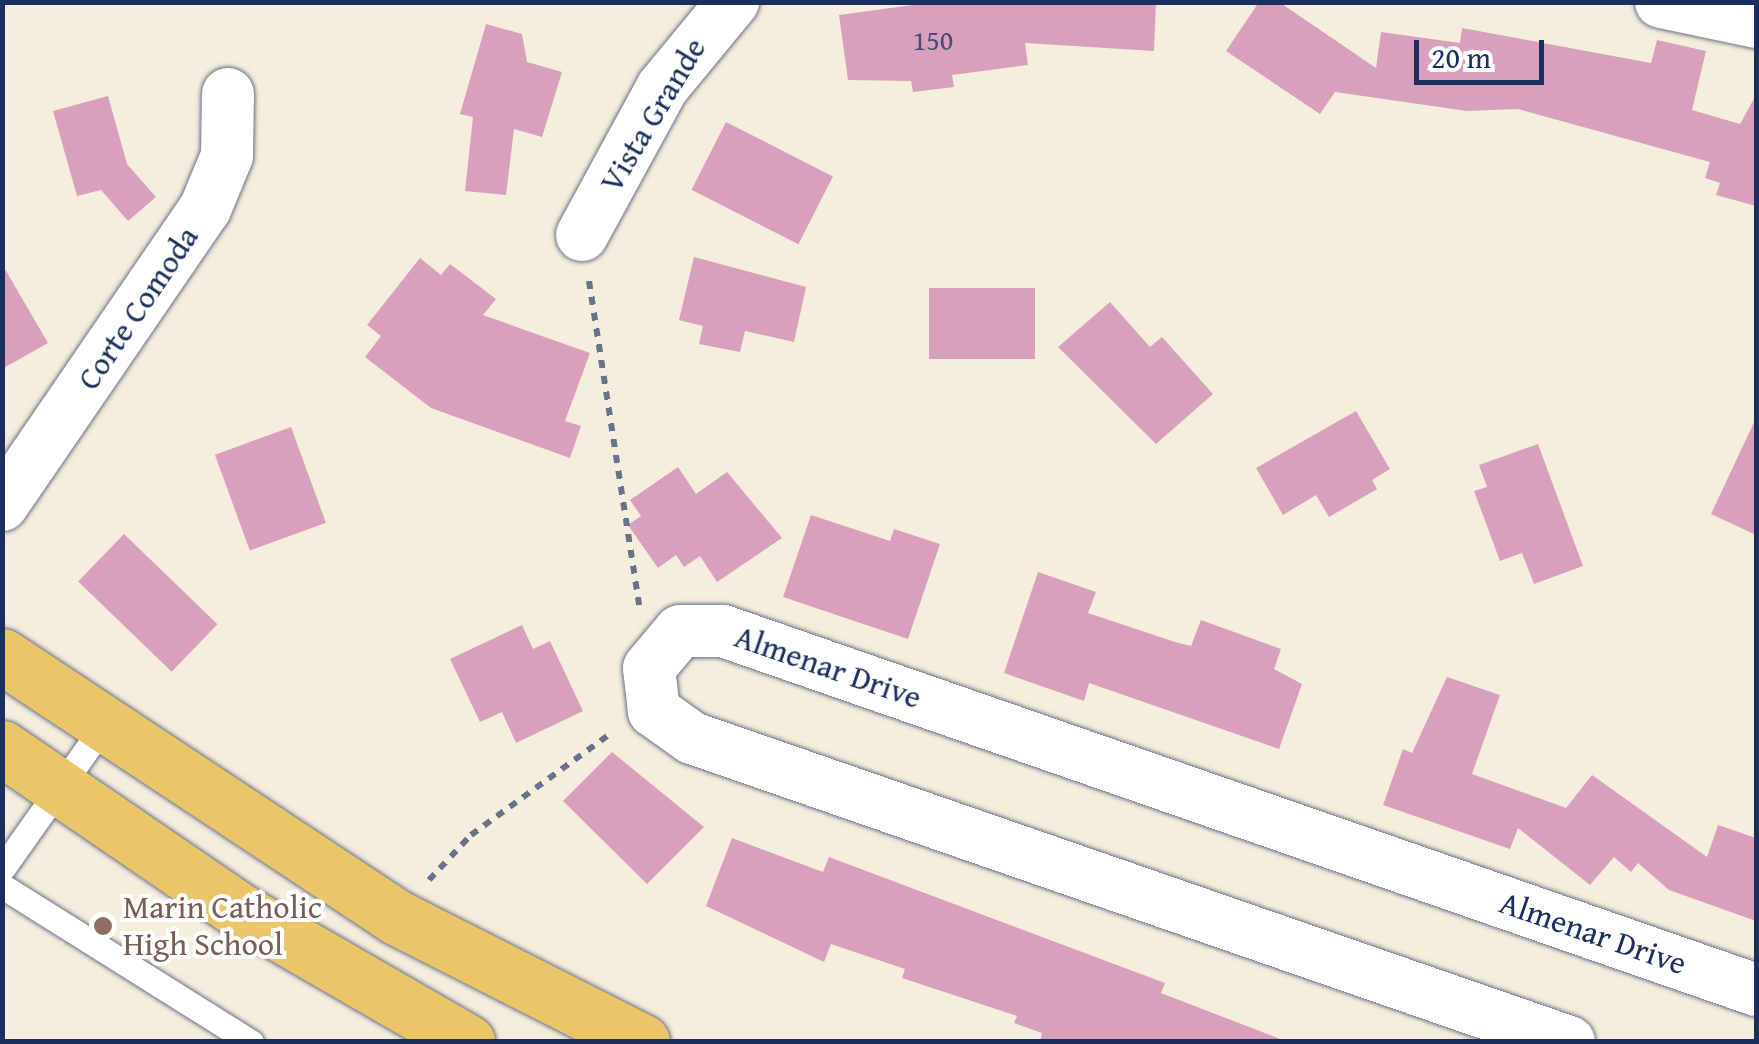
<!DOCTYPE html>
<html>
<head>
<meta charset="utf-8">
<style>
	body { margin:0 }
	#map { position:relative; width:1759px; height:1044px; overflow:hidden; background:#f6eedc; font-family:"Gentium Book Plus",serif }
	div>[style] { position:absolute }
	.building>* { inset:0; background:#d8a0bd; transform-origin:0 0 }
	.path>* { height:6px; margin-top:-3px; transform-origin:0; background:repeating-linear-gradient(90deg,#68728a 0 8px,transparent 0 16px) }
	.roads { filter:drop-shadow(0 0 2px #68728a) drop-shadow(0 0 2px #68728a) }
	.lane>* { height:25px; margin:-12.5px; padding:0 12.5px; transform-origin:12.5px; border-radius:12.5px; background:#fff }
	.street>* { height:52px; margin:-26px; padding:0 26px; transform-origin:26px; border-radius:26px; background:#fff }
	.primary>* { height:55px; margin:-27.5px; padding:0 27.5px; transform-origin:27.5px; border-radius:27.5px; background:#ebc669 }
	.dots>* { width:28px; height:28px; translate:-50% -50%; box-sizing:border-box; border:5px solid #fff; border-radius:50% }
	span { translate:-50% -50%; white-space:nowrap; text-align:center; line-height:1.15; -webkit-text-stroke:8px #fff; paint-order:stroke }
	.number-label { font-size:28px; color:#4a4b76 }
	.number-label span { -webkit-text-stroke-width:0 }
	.street-label { font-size:32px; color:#1b2f5e }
	.education-label { font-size:32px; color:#785e54 }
	.left { translate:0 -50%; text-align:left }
	.frame { position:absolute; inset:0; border:5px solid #1b2f5e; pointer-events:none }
	.scale { position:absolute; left:1414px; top:40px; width:130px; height:45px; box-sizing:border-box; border:5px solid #1b2f5e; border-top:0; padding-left:12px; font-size:30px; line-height:35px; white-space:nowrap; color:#1b2f5e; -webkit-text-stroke:8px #fff; paint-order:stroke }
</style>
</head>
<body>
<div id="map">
	<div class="building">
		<div style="clip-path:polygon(935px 2px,1156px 2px,1154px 51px,1025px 43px,1028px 65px,952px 75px,954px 87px,913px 92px,911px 81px,848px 80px,839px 15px)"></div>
		<div style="clip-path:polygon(1259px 2px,1279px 2px,1376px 68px,1381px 32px,1460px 43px,1462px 28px,1651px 63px,1657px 40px,1706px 51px,1692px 110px,1740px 124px,1756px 95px,1756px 206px,1716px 195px,1720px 183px,1705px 178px,1710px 162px,1518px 109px,1467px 111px,1335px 92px,1320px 114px,1226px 51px)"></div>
		<div style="clip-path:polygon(486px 24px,522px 34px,527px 62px,562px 72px,542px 137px,514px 129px,506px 195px,465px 191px,473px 117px,460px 114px)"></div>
		<div style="clip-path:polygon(108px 96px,127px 164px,156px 197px,128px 221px,101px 190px,77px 196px,53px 111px)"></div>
		<div style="left:726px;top:122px;width:120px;height:76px;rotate:27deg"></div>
		<div style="clip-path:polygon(694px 257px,806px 287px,794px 342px,745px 331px,740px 352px,699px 344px,703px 326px,679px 320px)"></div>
		<div style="clip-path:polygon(420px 258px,441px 275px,450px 264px,496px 299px,483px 315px,590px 353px,565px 421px,581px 426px,570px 458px,431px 408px,365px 357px,381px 336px,367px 325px)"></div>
		<div style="clip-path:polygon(2px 264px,48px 343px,2px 369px)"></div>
		<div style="left:929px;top:288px;width:106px;height:71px"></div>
		<div style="clip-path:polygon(1110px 302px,1150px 347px,1162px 337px,1213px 394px,1156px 444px,1058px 347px)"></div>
		<div style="clip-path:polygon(1356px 411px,1390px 469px,1372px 480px,1377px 489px,1329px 517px,1316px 495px,1283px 515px,1256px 468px)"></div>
		<div style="clip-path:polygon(1756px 418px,1756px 535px,1711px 514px)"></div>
		<div style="left:291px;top:427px;width:102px;height:81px;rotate:70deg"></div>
		<div style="clip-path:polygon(1538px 444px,1583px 566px,1534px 584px,1522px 553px,1500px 561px,1474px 491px,1487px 487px,1479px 465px)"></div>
		<div style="clip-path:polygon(678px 467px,696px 494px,727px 472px,782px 538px,717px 582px,700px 556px,684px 567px,676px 555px,658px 568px,628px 525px,641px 516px,630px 500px)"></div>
		<div style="clip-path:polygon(811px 515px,890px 541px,894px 529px,940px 544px,908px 639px,783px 597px)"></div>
		<div style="left:124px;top:534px;width:130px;height:66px;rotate:44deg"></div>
		<div style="clip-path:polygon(1038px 572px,1096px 592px,1088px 613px,1175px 642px,1191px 646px,1201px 620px,1281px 649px,1274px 669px,1302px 684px,1279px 749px,1089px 683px,1084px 701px,1004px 673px)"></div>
		<div style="clip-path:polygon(522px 625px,533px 649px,550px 641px,583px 711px,516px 743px,502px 712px,480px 722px,450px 659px)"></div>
		<div style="clip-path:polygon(1447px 677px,1500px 695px,1472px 774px,1566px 808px,1592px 775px,1707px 857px,1718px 825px,1756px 838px,1756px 921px,1669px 890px,1638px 863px,1631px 872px,1614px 857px,1590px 885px,1518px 828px,1510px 849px,1383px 805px,1403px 749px,1412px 753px)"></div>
		<div style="clip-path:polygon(612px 752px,704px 827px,647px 884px,563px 801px)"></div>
		<div style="clip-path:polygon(732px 838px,823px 872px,829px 857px,1165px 983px,1161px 993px,1288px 1042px,1040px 1042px,1042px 1033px,1014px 1023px,1017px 1016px,902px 978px,905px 969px,831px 944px,824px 962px,706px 906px)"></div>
	</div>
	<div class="path">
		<div style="left:589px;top:281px;width:328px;rotate:81.2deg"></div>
		<div style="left:429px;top:880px;width:62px;rotate:-47deg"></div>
		<div style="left:471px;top:835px;width:175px;rotate:-36deg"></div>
	</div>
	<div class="roads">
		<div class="lane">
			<div style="left:2px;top:869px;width:176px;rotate:-54.7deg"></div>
			<div style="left:2px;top:886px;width:294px;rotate:32.1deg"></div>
		</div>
		<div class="street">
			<div style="left:1661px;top:2px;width:97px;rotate:11.9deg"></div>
			<div style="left:582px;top:235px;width:167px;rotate:-61.4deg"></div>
			<div style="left:662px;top:88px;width:112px;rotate:-50.5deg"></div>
			<div style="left:2px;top:505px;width:359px;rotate:-55.6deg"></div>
			<div style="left:205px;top:209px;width:57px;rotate:-67.5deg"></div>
			<div style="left:227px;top:156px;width:62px;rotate:-89.1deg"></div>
			<div style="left:1569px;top:1042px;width:928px;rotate:-160.88deg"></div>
			<div style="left:692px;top:738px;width:47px;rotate:-144.6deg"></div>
			<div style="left:654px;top:711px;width:43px;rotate:-96.6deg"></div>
			<div style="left:649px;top:668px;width:48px;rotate:-50deg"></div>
			<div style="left:680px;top:631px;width:43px"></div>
			<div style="left:723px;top:631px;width:1094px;rotate:19.16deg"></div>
		</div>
		<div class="primary">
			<div style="left:2px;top:656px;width:473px;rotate:33.5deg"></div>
			<div style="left:396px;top:917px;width:276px;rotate:26.9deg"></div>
			<div style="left:2px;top:748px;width:285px;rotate:34.4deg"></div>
			<div style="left:237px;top:909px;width:266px;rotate:30deg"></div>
		</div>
	</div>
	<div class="dots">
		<div style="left:103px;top:926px;background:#8d6e63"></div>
	</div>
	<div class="number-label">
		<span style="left:933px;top:40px">150</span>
	</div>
	<div class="street-label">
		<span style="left:653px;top:115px;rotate:-59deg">Vista Grande</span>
		<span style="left:138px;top:308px;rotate:-56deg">Corte Comoda</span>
		<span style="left:828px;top:667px;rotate:19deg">Almenar Drive</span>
		<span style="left:1593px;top:933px;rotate:19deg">Almenar Drive</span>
	</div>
	<div class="education-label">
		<span class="left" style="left:123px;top:926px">Marin Catholic<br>High School</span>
	</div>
	<div class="frame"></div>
	<div class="scale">20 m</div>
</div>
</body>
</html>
